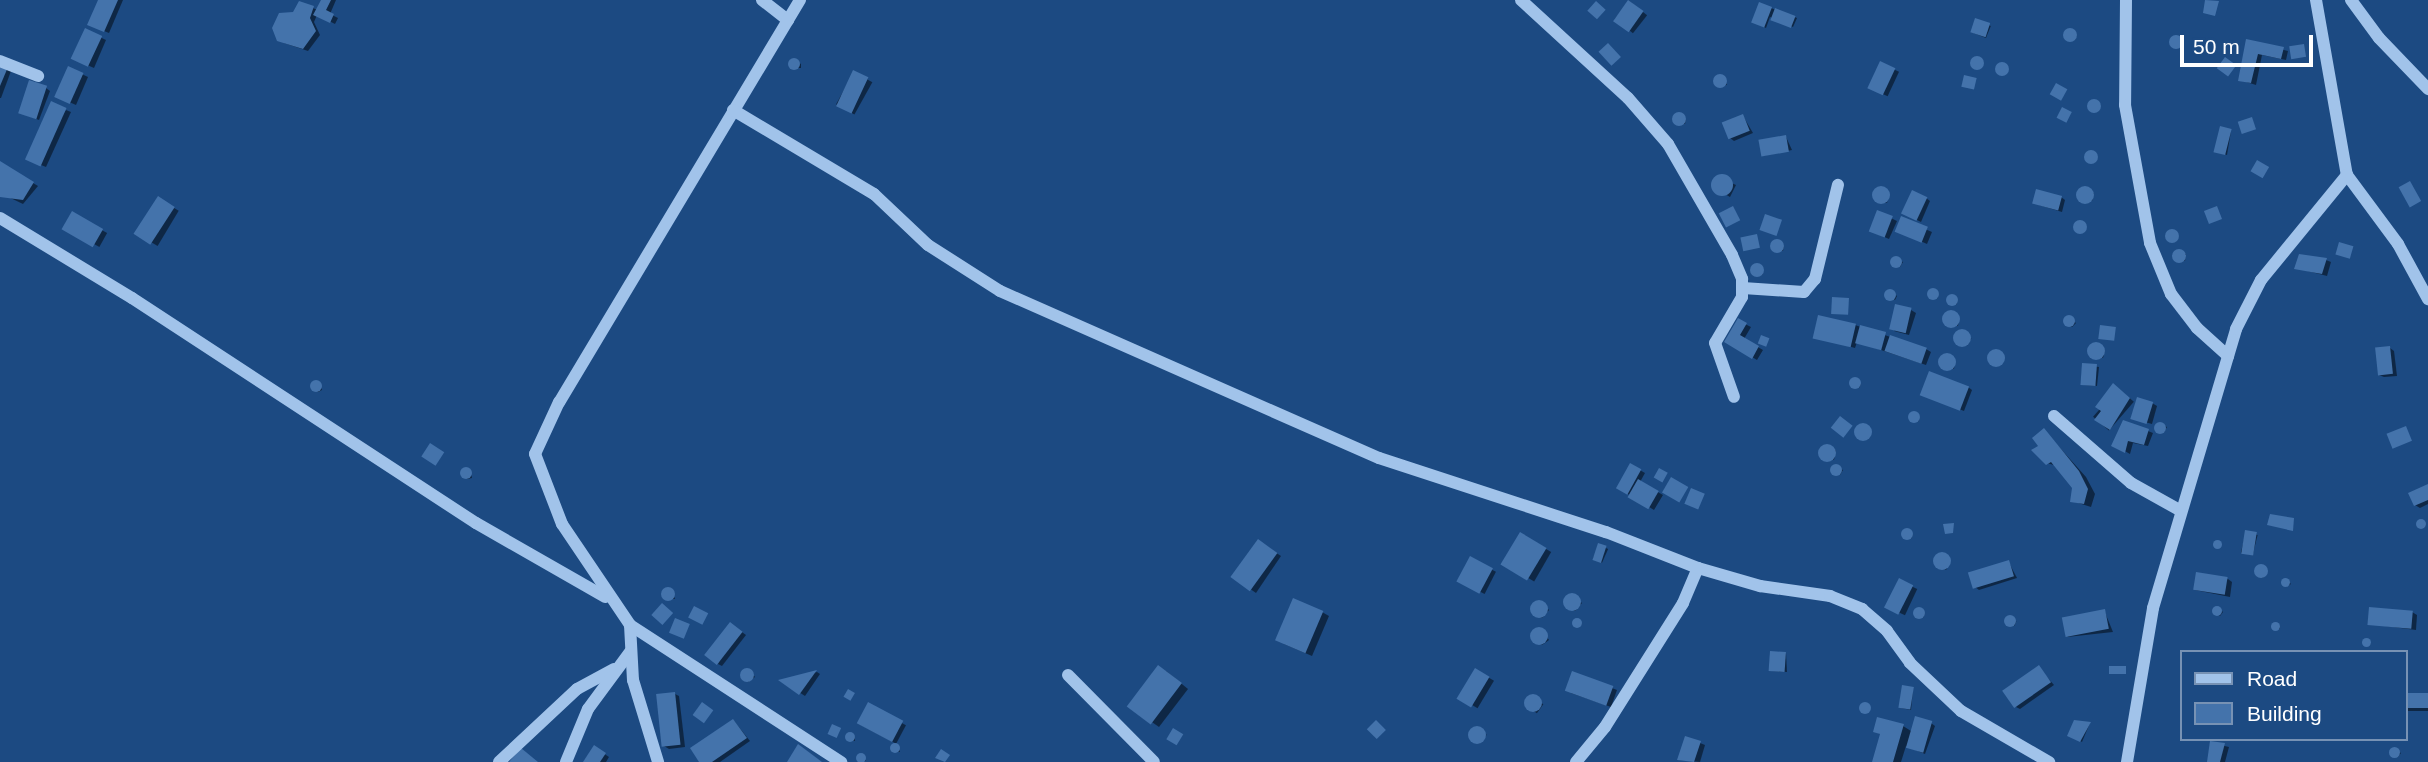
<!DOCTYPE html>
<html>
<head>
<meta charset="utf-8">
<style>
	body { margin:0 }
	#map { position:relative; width:2428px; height:762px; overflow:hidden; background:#1c4a82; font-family:Arial,sans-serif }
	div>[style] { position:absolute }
	.shadow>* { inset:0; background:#0007; transform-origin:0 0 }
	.building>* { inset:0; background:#4473ab; transform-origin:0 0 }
	.round { border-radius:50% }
	.minor>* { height:12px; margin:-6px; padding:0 6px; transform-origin:6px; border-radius:6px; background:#a1c3ea }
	span { translate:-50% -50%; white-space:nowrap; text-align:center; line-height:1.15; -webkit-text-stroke:5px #1c4a82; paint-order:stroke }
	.legend { position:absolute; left:2180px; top:650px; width:228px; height:91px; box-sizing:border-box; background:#1c4a82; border:2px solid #7792b4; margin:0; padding:9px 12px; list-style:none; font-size:21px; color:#fff }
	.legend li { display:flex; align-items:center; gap:14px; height:35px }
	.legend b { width:35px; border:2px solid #7792b4 }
	.scale { position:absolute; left:2180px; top:35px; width:133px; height:32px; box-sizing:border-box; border:4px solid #fff; border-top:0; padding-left:9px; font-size:21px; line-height:24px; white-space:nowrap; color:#fff; -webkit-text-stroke:5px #1c4a82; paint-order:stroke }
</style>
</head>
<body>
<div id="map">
	<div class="shadow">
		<div style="clip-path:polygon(100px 0,123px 0,109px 33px,94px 27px)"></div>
		<div style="clip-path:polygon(323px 0,336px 0,330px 14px,338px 18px,335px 24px,317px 15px,314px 22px,320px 35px,308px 51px,284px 43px,299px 3px,318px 10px)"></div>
		<div style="left:1629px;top:1px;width:23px;height:23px;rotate:38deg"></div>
		<div style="clip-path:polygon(1771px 8px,1797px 18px,1793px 27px,1770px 17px,1766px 28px,1753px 22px)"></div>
		<div style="left:1976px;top:20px;width:16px;height:13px;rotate:22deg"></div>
		<div style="clip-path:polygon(85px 30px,106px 40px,94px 68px,78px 61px)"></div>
		<div style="clip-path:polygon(2068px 30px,2077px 35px,2075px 40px,2066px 37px)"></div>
		<div style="clip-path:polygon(2173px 38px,2182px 40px,2181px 47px,2171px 44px)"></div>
		<div style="clip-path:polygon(2248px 41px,2288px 51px,2286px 60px,2262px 55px,2256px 85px,2240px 80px)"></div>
		<div style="left:1974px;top:59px;width:10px;height:6px;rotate:17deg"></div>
		<div style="clip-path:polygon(793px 60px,801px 64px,801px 68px,791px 68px)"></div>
		<div style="left:1880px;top:63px;width:21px;height:27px;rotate:25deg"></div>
		<div style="left:1999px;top:65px;width:10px;height:6px;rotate:17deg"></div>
		<div style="clip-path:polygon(0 66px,11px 71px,1px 98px,0 98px)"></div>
		<div style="clip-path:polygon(69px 68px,88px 77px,76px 105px,62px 99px)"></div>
		<div style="left:854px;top:72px;width:21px;height:37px;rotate:29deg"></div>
		<div style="clip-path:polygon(1724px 77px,1727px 85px,1718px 86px,1716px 78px)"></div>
		<div style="clip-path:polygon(46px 88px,50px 91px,39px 120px,23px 114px)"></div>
		<div style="left:2092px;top:102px;width:9px;height:6px;rotate:18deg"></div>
		<div style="clip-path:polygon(66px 110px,71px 112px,46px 167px,31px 161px)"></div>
		<div style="clip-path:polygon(1677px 115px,1686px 119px,1685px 124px,1676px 122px)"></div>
		<div style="clip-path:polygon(1743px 116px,1753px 133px,1734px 141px,1730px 138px)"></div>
		<div style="clip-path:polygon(2231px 131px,2227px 155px,2217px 152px)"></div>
		<div style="clip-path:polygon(1786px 137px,1792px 150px,1762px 156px)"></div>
		<div style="clip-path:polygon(2089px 152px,2098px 157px,2094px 163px,2086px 159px)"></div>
		<div style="clip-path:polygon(0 163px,38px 186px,23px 204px,0 193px)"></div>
		<div style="clip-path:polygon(1718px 177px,1736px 185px,1730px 197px,1713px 187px)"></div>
		<div style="clip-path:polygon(2081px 189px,2094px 193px,2092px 201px,2079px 199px)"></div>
		<div style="left:1877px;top:190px;width:12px;height:11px;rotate:9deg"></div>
		<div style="clip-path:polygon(2061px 197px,2065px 200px,2062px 212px,2039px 205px)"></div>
		<div style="clip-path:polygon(1926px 198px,1930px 201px,1921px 222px,1903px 213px)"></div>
		<div style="left:159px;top:199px;width:23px;height:41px;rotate:31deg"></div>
		<div style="clip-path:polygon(1878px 212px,1897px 221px,1889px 239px,1875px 233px)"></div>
		<div style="left:73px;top:214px;width:39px;height:16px;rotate:29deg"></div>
		<div style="clip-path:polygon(1902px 219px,1932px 232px,1927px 244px,1902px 233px)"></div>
		<div style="clip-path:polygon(2078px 222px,2087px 227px,2083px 233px,2075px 229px)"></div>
		<div style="clip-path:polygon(2171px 231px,2179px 236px,2175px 242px,2168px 238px)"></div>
		<div style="clip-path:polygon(1775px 242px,1784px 246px,1783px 251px,1773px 249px)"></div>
		<div style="clip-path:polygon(2177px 252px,2186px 254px,2185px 261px,2175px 258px)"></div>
		<div style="clip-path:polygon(1895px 259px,1903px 262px,1900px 267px,1894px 264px)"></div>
		<div style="clip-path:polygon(2326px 260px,2331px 262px,2327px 276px,2296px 268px)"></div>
		<div style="left:1754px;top:267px;width:9px;height:7px;rotate:6deg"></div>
		<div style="clip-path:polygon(1890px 291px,1897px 296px,1895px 300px,1887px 296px)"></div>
		<div style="clip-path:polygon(1931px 291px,1939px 293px,1937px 299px,1930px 296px)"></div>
		<div style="clip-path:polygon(1950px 297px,1958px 300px,1956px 305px,1949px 302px)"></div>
		<div style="clip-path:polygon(1911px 310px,1916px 313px,1909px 335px,1894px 331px)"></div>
		<div style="clip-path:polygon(1947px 314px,1959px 316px,1958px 326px,1947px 325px)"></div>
		<div style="clip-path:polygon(2069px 318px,2076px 323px,2072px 327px,2066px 323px)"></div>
		<div style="clip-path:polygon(1739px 321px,1751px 327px,1744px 339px,1763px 350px,1757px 360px,1727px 342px)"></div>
		<div style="clip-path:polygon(1855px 325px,1926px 349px,1931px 352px,1926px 365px,1857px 342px,1855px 348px,1815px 337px)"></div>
		<div style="left:1960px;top:332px;width:13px;height:8px;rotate:29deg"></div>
		<div style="clip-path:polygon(2093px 345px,2105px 350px,2103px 358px,2090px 354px)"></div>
		<div style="clip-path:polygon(2390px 348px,2394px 351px,2397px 376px,2384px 377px,2379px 375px)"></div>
		<div style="left:1991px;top:353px;width:13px;height:9px;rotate:13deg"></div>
		<div style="clip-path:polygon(1943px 357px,1955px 359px,1954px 369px,1941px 365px)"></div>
		<div style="clip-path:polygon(2084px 365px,2099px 367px,2097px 386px,2084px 385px)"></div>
		<div style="clip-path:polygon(1854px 379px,1861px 384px,1859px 388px,1851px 384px)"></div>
		<div style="clip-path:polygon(319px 382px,322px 390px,318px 392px,313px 384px)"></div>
		<div style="clip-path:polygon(1968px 387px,1972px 390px,1964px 411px,1927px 397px)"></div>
		<div style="left:2118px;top:388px;width:21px;height:38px;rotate:41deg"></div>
		<div style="clip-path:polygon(2152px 403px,2157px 406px,2152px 424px,2138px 420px)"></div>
		<div style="clip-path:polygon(1914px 413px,1920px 416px,1918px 422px,1911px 418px)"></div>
		<div style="clip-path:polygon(2160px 424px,2167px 427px,2164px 432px,2157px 428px)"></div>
		<div style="clip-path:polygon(1858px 427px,1871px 429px,1869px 439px,1857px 435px)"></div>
		<div style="clip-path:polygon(2044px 430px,2086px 477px,2095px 494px,2091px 507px,2072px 501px,2073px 488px,2057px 466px,2047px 463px,2040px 447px)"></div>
		<div style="clip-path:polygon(2148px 431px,2153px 433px,2148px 446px,2133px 443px,2130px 454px,2114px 445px)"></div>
		<div style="clip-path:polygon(1823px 448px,1836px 450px,1834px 460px,1821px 456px)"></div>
		<div style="clip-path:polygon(1631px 465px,1645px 473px,1640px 482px,1663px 495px,1654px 510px,1618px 488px)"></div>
		<div style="clip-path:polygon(1836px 467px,1843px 470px,1840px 475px,1833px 471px)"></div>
		<div style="clip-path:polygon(470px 470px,472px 478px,467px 479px,463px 471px)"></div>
		<div style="clip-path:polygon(2428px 486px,2428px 504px,2420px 508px,2415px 505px)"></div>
		<div style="clip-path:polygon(2421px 521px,2426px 525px,2424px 528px,2419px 525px)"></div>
		<div style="clip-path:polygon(1905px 531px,1913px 534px,1911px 539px,1904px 536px)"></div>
		<div style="left:2246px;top:532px;width:12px;height:21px;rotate:14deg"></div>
		<div style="left:1520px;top:534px;width:36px;height:34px;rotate:30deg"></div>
		<div style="clip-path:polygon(1263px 544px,1281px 556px,1256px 593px,1233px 577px)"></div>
		<div style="left:1599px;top:545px;width:10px;height:15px;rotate:24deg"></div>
		<div style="clip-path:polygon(1939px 555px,1951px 561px,1946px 570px,1936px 565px)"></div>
		<div style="left:1471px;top:559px;width:28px;height:25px;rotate:27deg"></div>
		<div style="clip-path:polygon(2008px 561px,2017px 578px,1979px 590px,1975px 587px)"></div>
		<div style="clip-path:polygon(2260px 567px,2267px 573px,2263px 578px,2256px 573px)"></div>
		<div style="clip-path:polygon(2228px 579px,2232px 582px,2230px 597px,2195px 590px)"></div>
		<div style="clip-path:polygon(2286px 579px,2291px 584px,2288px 586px,2283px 582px)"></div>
		<div style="left:1900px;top:581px;width:19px;height:29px;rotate:25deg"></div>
		<div style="clip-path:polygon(672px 590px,675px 599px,664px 598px,664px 592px)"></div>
		<div style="clip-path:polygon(1573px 596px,1582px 603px,1575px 611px,1565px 604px)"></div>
		<div style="clip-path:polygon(1541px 602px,1549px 610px,1542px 618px,1532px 608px)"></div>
		<div style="clip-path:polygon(2218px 608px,2223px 612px,2220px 616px,2215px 611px)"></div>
		<div style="clip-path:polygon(1919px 610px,1925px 613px,1923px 618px,1916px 614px)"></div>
		<div style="clip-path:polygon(2104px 610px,2113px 632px,2067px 637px)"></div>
		<div style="clip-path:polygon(1322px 612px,1329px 616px,1312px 656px,1284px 644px)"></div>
		<div style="clip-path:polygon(2412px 612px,2417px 615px,2416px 630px,2370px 624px)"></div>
		<div style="left:2009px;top:618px;width:8px;height:5px;rotate:23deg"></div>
		<div style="clip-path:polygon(1578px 620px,1582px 624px,1579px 627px,1575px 622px)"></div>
		<div style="clip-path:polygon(2274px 625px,2279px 625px,2280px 629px,2275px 629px)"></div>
		<div style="clip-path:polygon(735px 627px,746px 635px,722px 666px,718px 664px)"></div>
		<div style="clip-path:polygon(1541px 629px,1549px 640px,1542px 645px,1532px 636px)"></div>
		<div style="clip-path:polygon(2367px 639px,2371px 644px,2367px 646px,2364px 642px)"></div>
		<div style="clip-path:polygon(1786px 653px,1787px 672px,1772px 671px)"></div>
		<div style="clip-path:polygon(2039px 668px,2054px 685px,2020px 709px,2016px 707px)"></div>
		<div style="clip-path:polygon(749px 670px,755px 677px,748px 682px,743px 673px)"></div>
		<div style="left:1476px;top:670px;width:21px;height:32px;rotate:31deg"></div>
		<div style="clip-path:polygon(1166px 671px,1188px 689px,1159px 727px,1129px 706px)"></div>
		<div style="clip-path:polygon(817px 672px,820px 674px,805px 696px,782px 681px)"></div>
		<div style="clip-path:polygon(1573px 673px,1617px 690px,1611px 707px,1571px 693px)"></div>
		<div style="clip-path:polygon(1913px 689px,1911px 710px,1901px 708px)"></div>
		<div style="clip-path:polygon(675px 694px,679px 696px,685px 747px,669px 749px,664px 746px)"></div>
		<div style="left:2405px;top:695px;width:23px;height:16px"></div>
		<div style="left:1532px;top:696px;width:14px;height:11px;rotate:36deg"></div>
		<div style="left:868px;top:705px;width:43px;height:21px;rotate:28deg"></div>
		<div style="clip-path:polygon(1863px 705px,1871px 708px,1868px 713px,1862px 710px)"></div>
		<div style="clip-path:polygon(734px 721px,750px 741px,720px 762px,701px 762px)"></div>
		<div style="clip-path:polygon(1931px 723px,1935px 726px,1925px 754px,1906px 746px,1901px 762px,1874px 762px,1882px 735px,1875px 731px,1903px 726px,1911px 731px)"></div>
		<div style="clip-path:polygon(2090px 723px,2082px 742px,2069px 735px)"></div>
		<div style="left:1478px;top:728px;width:11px;height:11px;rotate:38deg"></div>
		<div style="clip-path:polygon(848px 735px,855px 736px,855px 741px,848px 740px)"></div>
		<div style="clip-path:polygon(1700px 743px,1705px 745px,1700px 762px,1679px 760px)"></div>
		<div style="clip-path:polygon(2212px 743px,2229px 747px,2225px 762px,2208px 762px)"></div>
		<div style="clip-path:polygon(898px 746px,900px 752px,893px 751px,893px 747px)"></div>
		<div style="clip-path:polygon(594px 747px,609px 757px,606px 762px,585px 762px)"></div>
		<div style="clip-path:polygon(2393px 749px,2401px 753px,2398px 757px,2391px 753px)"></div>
		<div style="clip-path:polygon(863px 755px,866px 761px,858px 760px,858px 756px)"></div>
	</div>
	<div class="building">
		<div style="clip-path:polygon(98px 0,118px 0,104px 32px,87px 25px)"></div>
		<div style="clip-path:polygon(321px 0,331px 0,326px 10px,334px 14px,330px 23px,313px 15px)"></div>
		<div style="left:1628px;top:0;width:19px;height:26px;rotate:35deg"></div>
		<div style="clip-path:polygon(2205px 0,2219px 1px,2215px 16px,2203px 13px)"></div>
		<div style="clip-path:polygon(299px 1px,314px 6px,310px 18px,316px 31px,303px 49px,277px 41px,272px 28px,279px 13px,293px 12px)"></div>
		<div style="left:1596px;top:1px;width:13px;height:13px;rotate:42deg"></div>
		<div style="left:1759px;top:2px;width:14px;height:22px;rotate:21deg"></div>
		<div style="left:1775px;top:8px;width:22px;height:13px;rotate:21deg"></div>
		<div style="left:1975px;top:18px;width:16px;height:15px;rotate:18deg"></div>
		<div style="left:85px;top:28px;width:19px;height:34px;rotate:25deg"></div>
		<div class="round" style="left:2063px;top:28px;width:14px;height:14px"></div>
		<div class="round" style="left:2169px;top:35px;width:14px;height:14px"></div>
		<div style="clip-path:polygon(2246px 39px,2284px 47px,2281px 59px,2258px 54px,2251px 83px,2238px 81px)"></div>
		<div style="left:1608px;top:43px;width:19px;height:13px;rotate:47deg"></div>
		<div style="left:2304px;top:44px;width:13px;height:15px;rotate:81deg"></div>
		<div class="round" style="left:1970px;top:56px;width:14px;height:14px"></div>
		<div style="left:2225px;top:57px;width:14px;height:14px;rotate:36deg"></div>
		<div class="round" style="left:788px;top:58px;width:12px;height:12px"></div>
		<div style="left:1880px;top:61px;width:17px;height:30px;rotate:25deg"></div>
		<div class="round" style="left:1995px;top:62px;width:14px;height:14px"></div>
		<div style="clip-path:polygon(0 64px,8px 67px,0 86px)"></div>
		<div style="left:68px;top:66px;width:17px;height:34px;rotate:24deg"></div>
		<div style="left:853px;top:70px;width:17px;height:40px;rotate:25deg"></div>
		<div class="round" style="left:1713px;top:74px;width:14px;height:14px"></div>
		<div style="left:1964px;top:75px;width:13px;height:12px;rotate:13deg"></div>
		<div style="left:29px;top:80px;width:19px;height:35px;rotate:18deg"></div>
		<div style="left:2056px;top:83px;width:13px;height:13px;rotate:29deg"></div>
		<div class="round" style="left:2087px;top:99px;width:14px;height:14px"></div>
		<div style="left:51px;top:101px;width:17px;height:64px;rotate:24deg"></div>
		<div style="left:2062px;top:107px;width:11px;height:12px;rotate:27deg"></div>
		<div class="round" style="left:1672px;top:112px;width:14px;height:14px"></div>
		<div style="left:1743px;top:114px;width:18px;height:23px;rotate:68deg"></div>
		<div style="left:2252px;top:117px;width:13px;height:15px;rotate:72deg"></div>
		<div style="left:2220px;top:126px;width:12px;height:27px;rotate:14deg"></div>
		<div style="left:1786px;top:135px;width:17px;height:28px;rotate:80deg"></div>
		<div class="round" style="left:2084px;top:150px;width:14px;height:14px"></div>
		<div style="left:2257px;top:160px;width:14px;height:13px;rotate:30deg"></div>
		<div style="clip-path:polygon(0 161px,34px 182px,23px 200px,0 197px)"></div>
		<div class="round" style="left:1711px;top:174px;width:22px;height:22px"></div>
		<div style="left:2410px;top:181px;width:23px;height:13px;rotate:61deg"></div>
		<div class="round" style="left:1872px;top:186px;width:18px;height:18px"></div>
		<div class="round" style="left:2076px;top:186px;width:18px;height:18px"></div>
		<div style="left:2036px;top:189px;width:27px;height:15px;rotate:15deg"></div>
		<div style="left:1912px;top:190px;width:17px;height:26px;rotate:25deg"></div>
		<div style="left:158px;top:196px;width:20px;height:45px;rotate:33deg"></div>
		<div style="left:1733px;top:206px;width:16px;height:16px;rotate:63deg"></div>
		<div style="left:2217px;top:206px;width:14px;height:14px;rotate:69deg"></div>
		<div style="left:1877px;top:210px;width:17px;height:23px;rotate:21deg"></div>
		<div style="left:72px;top:211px;width:36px;height:21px;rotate:30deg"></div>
		<div style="left:1765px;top:214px;width:18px;height:17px;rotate:19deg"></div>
		<div style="left:1901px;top:216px;width:29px;height:17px;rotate:22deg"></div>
		<div class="round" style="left:2073px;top:220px;width:14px;height:14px"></div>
		<div class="round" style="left:2165px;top:229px;width:14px;height:14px"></div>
		<div style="left:1757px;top:234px;width:14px;height:17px;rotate:78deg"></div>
		<div class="round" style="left:1770px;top:239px;width:14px;height:14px"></div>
		<div style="left:2339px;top:242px;width:15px;height:13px;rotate:16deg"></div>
		<div class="round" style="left:2172px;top:249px;width:14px;height:14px"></div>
		<div style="clip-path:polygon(2299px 254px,2327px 258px,2322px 274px,2294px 269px)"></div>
		<div class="round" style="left:1890px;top:256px;width:12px;height:12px"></div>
		<div class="round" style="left:1750px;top:263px;width:14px;height:14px"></div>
		<div class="round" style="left:1927px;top:288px;width:12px;height:12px"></div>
		<div class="round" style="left:1884px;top:289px;width:12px;height:12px"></div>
		<div class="round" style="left:1946px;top:294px;width:12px;height:12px"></div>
		<div style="left:1832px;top:297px;width:17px;height:17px;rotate:3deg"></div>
		<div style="left:1895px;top:304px;width:17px;height:26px;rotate:13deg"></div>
		<div class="round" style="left:1942px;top:310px;width:18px;height:18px"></div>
		<div style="left:1818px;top:315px;width:39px;height:24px;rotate:13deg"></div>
		<div class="round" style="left:2063px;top:315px;width:12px;height:12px"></div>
		<div style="clip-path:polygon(1738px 318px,1747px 323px,1740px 335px,1759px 346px,1752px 359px,1724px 342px)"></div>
		<div style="left:1860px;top:325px;width:27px;height:19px;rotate:15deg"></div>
		<div style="left:2100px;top:325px;width:16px;height:14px;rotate:7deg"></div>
		<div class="round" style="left:1953px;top:329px;width:18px;height:18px"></div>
		<div style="left:1761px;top:335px;width:9px;height:9px;rotate:21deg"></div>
		<div style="left:1890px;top:335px;width:39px;height:17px;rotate:19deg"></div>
		<div class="round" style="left:2087px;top:342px;width:18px;height:18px"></div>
		<div style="left:2390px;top:346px;width:28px;height:15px;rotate:84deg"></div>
		<div class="round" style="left:1987px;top:349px;width:18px;height:18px"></div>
		<div class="round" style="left:1938px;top:353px;width:18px;height:18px"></div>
		<div style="left:2082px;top:363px;width:15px;height:22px;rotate:4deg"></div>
		<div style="left:1929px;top:371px;width:43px;height:26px;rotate:21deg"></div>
		<div class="round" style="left:1849px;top:377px;width:12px;height:12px"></div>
		<div class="round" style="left:310px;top:380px;width:12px;height:12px"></div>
		<div style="clip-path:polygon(2113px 383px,2130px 398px,2110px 430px,2094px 420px,2101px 411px,2095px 407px)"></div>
		<div style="left:2137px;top:397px;width:17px;height:23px;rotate:17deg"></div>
		<div class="round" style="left:1908px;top:411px;width:12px;height:12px"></div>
		<div style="left:1840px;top:416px;width:16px;height:15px;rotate:38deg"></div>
		<div style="clip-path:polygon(2123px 420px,2149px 429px,2144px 445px,2128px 441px,2125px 453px,2111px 446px)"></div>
		<div class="round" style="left:2154px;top:422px;width:12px;height:12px"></div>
		<div class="round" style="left:1854px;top:423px;width:18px;height:18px"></div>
		<div style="left:2406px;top:426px;width:16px;height:21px;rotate:68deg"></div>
		<div style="clip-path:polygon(2044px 428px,2079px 471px,2088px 489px,2084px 504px,2070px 502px,2072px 488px,2051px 462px,2046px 465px,2031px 450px,2038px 446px,2032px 438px)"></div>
		<div style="left:430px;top:443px;width:17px;height:16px;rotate:33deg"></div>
		<div class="round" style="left:1818px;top:444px;width:18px;height:18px"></div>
		<div style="left:1630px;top:463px;width:13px;height:29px;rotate:29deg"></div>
		<div class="round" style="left:1830px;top:464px;width:12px;height:12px"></div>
		<div class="round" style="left:460px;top:467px;width:12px;height:12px"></div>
		<div style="left:1659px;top:468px;width:10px;height:11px;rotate:29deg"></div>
		<div style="left:1671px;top:477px;width:20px;height:18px;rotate:30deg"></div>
		<div style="left:1638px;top:479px;width:24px;height:21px;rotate:30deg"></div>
		<div style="clip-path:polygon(2428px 484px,2428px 500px,2414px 506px,2408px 493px)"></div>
		<div style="left:1691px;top:488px;width:15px;height:17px;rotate:23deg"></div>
		<div style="clip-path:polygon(2270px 514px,2294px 518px,2293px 531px,2267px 525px)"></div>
		<div class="round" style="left:2416px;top:519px;width:10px;height:10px"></div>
		<div style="clip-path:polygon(1954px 523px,1953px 533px,1945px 534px,1943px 524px)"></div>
		<div class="round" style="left:1901px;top:528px;width:12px;height:12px"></div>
		<div style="left:2245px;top:530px;width:12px;height:24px;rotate:9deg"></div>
		<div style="left:1520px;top:532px;width:31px;height:38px;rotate:31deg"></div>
		<div style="left:1258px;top:539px;width:24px;height:47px;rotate:36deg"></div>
		<div class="round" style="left:2212.5px;top:539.5px;width:9px;height:9px"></div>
		<div style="left:1598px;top:543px;width:9px;height:18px;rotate:18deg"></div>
		<div class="round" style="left:1933px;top:552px;width:18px;height:18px"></div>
		<div style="left:1470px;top:556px;width:26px;height:29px;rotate:28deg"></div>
		<div style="left:2009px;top:560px;width:17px;height:43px;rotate:73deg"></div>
		<div class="round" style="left:2254px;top:564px;width:14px;height:14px"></div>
		<div style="left:2196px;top:572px;width:32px;height:18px;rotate:9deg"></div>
		<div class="round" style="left:2280.5px;top:577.5px;width:9px;height:9px"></div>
		<div style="left:1899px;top:578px;width:16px;height:33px;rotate:27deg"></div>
		<div class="round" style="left:661px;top:587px;width:14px;height:14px"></div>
		<div class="round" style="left:1563px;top:593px;width:18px;height:18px"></div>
		<div style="left:1293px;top:598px;width:33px;height:46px;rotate:23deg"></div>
		<div class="round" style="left:1530px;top:600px;width:18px;height:18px"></div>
		<div style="left:662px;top:603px;width:15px;height:16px;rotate:42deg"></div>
		<div class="round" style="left:2212px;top:606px;width:10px;height:10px"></div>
		<div style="left:694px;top:606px;width:16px;height:13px;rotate:27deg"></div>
		<div style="left:2369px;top:607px;width:44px;height:18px;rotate:5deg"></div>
		<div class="round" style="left:1913px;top:607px;width:12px;height:12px"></div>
		<div style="left:2105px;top:609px;width:20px;height:44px;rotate:79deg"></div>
		<div class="round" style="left:2004px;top:615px;width:12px;height:12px"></div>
		<div style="left:675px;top:618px;width:16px;height:16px;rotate:22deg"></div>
		<div class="round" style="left:1572px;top:618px;width:10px;height:10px"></div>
		<div class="round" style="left:2270.5px;top:621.5px;width:9px;height:9px"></div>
		<div style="left:730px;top:622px;width:16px;height:42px;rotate:38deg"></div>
		<div class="round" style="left:1530px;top:627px;width:18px;height:18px"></div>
		<div class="round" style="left:2361.5px;top:637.5px;width:9px;height:9px"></div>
		<div style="left:1770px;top:651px;width:16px;height:20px;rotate:4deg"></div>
		<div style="left:1158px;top:665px;width:30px;height:52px;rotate:37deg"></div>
		<div style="left:2039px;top:665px;width:21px;height:45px;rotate:55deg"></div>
		<div style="left:2109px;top:666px;width:17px;height:8px"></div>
		<div class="round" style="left:740px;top:668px;width:14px;height:14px"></div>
		<div style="left:1475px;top:668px;width:17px;height:36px;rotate:31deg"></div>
		<div style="clip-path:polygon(817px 670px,799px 695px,778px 680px)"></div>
		<div style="left:1572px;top:671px;width:44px;height:21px;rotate:20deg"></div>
		<div style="left:1902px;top:685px;width:12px;height:23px;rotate:9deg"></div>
		<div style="left:848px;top:689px;width:8px;height:9px;rotate:30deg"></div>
		<div style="left:675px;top:692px;width:53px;height:19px;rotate:84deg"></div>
		<div style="left:2428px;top:693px;width:15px;height:23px;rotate:90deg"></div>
		<div class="round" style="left:1524px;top:694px;width:18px;height:18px"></div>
		<div style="left:702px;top:702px;width:14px;height:16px;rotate:36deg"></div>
		<div style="left:868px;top:702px;width:40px;height:24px;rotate:28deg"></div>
		<div class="round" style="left:1859px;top:702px;width:12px;height:12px"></div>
		<div style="left:1915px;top:716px;width:18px;height:33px;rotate:16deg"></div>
		<div style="clip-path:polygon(1877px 717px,1904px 724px,1893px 762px,1872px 762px,1880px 734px,1873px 732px)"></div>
		<div style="clip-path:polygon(733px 719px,747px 738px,712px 762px,699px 762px,690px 748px)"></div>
		<div style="left:1376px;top:720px;width:14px;height:13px;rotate:45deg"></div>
		<div style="clip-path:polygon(2074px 720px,2091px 722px,2080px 742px,2067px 736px)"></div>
		<div style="left:832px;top:724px;width:10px;height:11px;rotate:24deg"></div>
		<div class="round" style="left:1468px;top:726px;width:18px;height:18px"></div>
		<div style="left:1173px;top:728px;width:12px;height:13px;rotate:31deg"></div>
		<div class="round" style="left:845px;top:732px;width:10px;height:10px"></div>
		<div style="clip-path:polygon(1685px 736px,1701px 741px,1694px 762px,1677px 760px)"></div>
		<div style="clip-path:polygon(2210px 741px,2225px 743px,2220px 762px,2207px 762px)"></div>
		<div class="round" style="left:890px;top:743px;width:10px;height:10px"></div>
		<div style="clip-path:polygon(798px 744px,822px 762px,787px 762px)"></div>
		<div style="clip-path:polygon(594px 745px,606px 753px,600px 762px,583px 762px)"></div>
		<div class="round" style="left:2388.5px;top:746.5px;width:11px;height:11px"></div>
		<div style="clip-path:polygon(521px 748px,538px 762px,509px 762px)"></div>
		<div style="clip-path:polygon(941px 749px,950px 755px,945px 762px,935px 758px)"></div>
		<div class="round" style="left:856px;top:753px;width:10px;height:10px"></div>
	</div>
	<div class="minor">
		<div style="left:762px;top:0;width:33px;rotate:38deg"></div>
		<div style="left:800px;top:0;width:469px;rotate:120.9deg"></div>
		<div style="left:559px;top:402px;width:57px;rotate:114.8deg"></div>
		<div style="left:535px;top:454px;width:75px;rotate:68.9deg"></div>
		<div style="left:562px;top:524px;width:122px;rotate:56deg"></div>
		<div style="left:630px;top:625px;width:252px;rotate:33deg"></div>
		<div style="left:1521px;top:0;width:145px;rotate:42.5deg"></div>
		<div style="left:1628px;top:98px;width:61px;rotate:49deg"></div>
		<div style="left:1668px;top:144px;width:128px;rotate:60deg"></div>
		<div style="left:1732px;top:255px;width:26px;rotate:67deg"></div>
		<div style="left:1742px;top:279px;width:18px;rotate:90deg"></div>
		<div style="left:1742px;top:297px;width:53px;rotate:120.4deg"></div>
		<div style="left:1715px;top:343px;width:57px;rotate:70.6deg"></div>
		<div style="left:2126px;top:0;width:105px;rotate:90.5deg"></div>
		<div style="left:2125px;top:105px;width:140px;rotate:79.7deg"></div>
		<div style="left:2150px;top:243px;width:55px;rotate:67.6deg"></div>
		<div style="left:2171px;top:294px;width:43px;rotate:52.6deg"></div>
		<div style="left:2197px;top:328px;width:42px;rotate:42.1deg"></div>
		<div style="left:2316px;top:0;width:178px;rotate:80deg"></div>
		<div style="left:2347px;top:175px;width:86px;rotate:53.5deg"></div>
		<div style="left:2398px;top:244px;width:63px;rotate:61.4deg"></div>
		<div style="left:2351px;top:0;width:47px;rotate:53.6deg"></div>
		<div style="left:2379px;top:38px;width:71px;rotate:46.1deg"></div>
		<div style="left:0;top:61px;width:41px;rotate:21.5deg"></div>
		<div style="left:733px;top:110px;width:164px;rotate:30.8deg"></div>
		<div style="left:874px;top:194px;width:74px;rotate:43.4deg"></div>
		<div style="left:928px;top:245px;width:85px;rotate:32.6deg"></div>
		<div style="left:1000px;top:291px;width:414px;rotate:23.8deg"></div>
		<div style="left:1379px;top:458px;width:239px;rotate:18.1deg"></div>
		<div style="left:1606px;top:532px;width:99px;rotate:21.4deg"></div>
		<div style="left:0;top:218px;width:154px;rotate:31.2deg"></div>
		<div style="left:132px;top:298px;width:411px;rotate:33.2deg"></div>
		<div style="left:476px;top:523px;width:149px;rotate:29.8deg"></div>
		<div style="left:1743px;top:288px;width:61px;rotate:3.8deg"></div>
		<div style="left:1804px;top:292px;width:17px;rotate:-50deg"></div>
		<div style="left:1815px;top:279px;width:97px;rotate:-76.3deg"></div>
		<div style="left:2054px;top:416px;width:102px;rotate:41deg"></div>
		<div style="left:2131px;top:483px;width:57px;rotate:29.2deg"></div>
		<div style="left:630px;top:625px;width:55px;rotate:86.9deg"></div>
		<div style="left:633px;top:680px;width:86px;rotate:73deg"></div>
		<div style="left:1068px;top:675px;width:122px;rotate:45.3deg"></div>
		<div style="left:499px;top:762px;width:107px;rotate:-43.1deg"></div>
		<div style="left:577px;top:689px;width:42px;rotate:-28.4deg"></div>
		<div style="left:566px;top:762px;width:57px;rotate:-67.5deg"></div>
		<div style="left:588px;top:709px;width:71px;rotate:-53.6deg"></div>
		<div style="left:1576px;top:762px;width:45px;rotate:-50.4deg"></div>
		<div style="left:1605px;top:727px;width:146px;rotate:-57.8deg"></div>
		<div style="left:1683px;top:603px;width:38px;rotate:-67deg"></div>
		<div style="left:1698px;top:568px;width:65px;rotate:16.2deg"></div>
		<div style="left:1760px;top:586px;width:71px;rotate:8.1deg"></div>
		<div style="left:1830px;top:596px;width:35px;rotate:22deg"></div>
		<div style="left:1862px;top:609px;width:33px;rotate:41deg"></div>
		<div style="left:1887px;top:631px;width:39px;rotate:54deg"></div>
		<div style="left:1910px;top:663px;width:70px;rotate:43.3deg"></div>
		<div style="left:1961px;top:711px;width:102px;rotate:30.1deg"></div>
		<div style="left:2127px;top:762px;width:156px;rotate:-80.4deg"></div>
		<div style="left:2153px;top:608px;width:291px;rotate:-73.4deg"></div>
		<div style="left:2236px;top:329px;width:55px;rotate:-63deg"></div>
		<div style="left:2261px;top:280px;width:136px;rotate:-50.7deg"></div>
	</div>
	<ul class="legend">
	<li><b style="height:9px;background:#a1c3ea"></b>Road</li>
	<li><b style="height:19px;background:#4473ab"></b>Building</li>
	</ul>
	<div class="scale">50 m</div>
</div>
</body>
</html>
